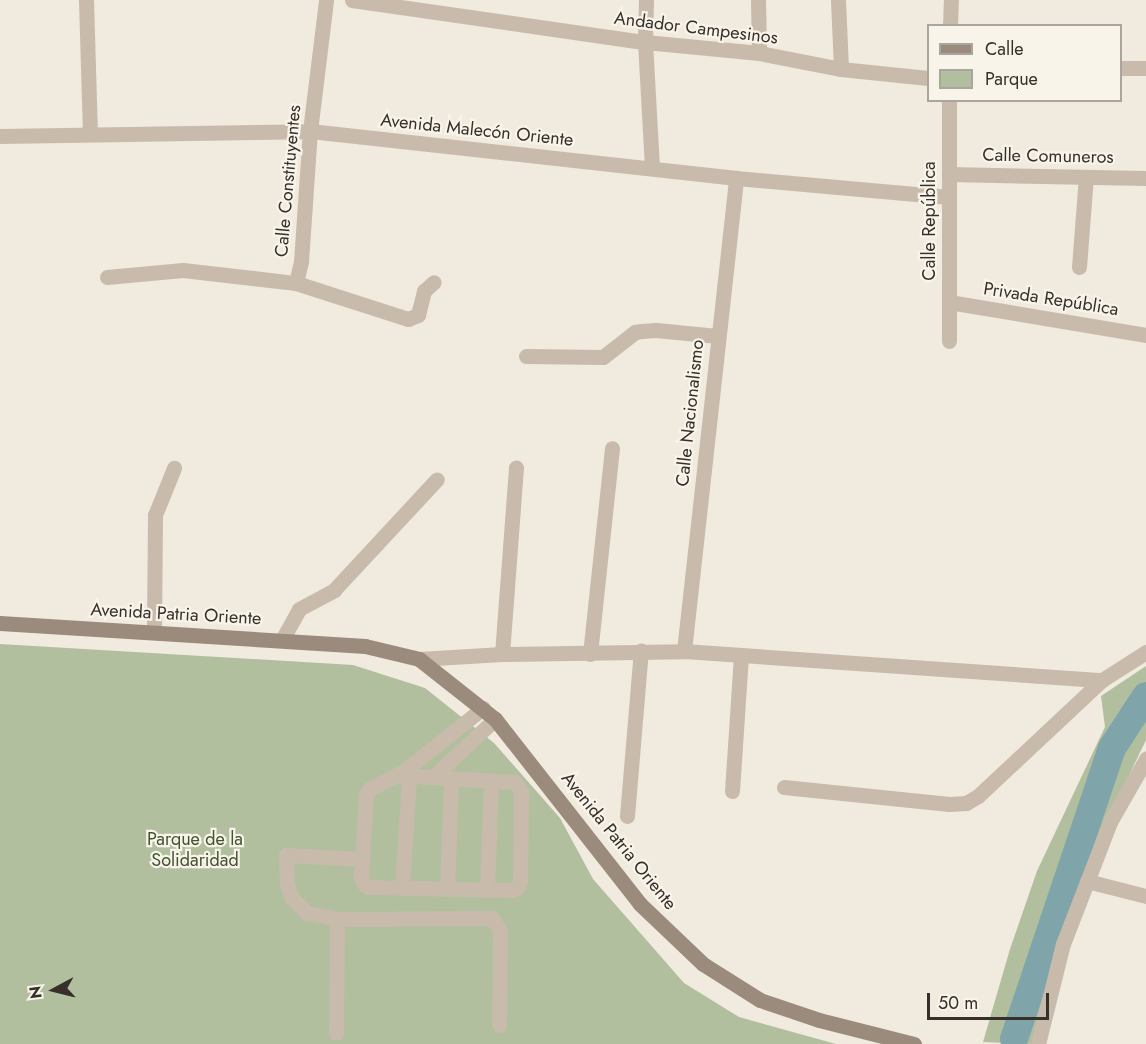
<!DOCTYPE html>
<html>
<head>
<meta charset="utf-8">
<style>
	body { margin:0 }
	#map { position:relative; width:1146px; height:1044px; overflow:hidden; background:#f1eade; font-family:Jost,sans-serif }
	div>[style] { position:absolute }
	.green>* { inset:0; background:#b1bf9f }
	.river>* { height:28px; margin:-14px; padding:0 14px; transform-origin:14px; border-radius:14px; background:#7fa5ab }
	.street>* { height:15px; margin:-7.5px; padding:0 7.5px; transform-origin:7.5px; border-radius:7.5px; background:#c8bbab }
	.secondary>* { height:15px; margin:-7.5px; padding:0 7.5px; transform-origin:7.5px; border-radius:7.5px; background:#9b8b7c }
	span { translate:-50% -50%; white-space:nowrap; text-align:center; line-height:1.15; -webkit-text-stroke:4.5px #f8f4ea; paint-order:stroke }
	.street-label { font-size:18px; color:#362f2a }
	.park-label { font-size:18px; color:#42532f }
	.legend { position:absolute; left:927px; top:24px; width:195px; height:78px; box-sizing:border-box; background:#f8f4ea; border:2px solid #aaa59d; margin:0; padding:8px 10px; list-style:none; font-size:18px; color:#362f2a }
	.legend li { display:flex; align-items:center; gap:12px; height:30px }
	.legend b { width:30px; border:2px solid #aaa59d }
	.north { position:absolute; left:24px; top:960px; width:60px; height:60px; -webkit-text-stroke:4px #f8f4ea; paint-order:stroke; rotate:263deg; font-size:16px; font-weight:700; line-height:24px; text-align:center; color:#362f2a }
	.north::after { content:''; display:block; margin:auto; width:21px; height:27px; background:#362f2a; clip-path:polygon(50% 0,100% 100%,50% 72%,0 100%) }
	.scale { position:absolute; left:927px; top:993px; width:122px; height:27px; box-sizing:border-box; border:3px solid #362f2a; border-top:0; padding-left:8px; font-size:18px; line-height:21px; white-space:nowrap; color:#362f2a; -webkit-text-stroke:4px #f8f4ea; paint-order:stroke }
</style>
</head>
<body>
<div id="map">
	<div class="green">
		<div style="clip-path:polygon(0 644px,353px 665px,425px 688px,494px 743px,560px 818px,593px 879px,684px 983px,739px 1017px,836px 1044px,0 1044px)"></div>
		<div style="clip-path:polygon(1146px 666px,1146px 740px,1074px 890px,1051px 963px,1032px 1044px,983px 1042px,1010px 949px,1037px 871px,1105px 727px,1101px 696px)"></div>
	</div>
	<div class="river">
		<div style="left:1014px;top:1039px;width:307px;rotate:-71.4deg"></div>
		<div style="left:1112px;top:748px;width:62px;rotate:-56.8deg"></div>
	</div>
	<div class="street">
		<div style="left:86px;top:0;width:134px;rotate:88.3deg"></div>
		<div style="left:352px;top:0;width:296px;rotate:8.2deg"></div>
		<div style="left:645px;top:42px;width:115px;rotate:5.5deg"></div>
		<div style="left:759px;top:53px;width:84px;rotate:11deg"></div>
		<div style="left:841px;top:69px;width:87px;rotate:5.9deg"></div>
		<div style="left:646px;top:0;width:42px;rotate:91.4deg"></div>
		<div style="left:645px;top:42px;width:126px;rotate:86.8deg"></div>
		<div style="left:758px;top:0;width:53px;rotate:88.9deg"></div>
		<div style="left:838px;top:0;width:69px;rotate:87.5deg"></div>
		<div style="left:950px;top:26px;width:26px;rotate:-88deg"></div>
		<div style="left:1120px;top:68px;width:26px"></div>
		<div style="left:0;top:136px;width:310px;rotate:-0.9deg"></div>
		<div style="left:310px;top:131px;width:429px;rotate:6.3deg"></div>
		<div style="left:736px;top:178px;width:214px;rotate:5.1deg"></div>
		<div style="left:949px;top:174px;width:197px;rotate:1.2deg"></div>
		<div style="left:1079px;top:267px;width:90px;rotate:-85.6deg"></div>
		<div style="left:107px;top:277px;width:76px;rotate:-5.3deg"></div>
		<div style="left:183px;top:270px;width:114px;rotate:6.6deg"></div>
		<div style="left:296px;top:283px;width:118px;rotate:17.8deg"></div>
		<div style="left:408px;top:319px;width:11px;rotate:-22deg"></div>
		<div style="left:418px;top:315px;width:25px;rotate:-76deg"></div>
		<div style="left:424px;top:291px;width:13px;rotate:-42deg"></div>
		<div style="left:296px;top:283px;width:22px;rotate:-77deg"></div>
		<div style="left:301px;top:262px;width:131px;rotate:-86.1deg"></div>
		<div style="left:310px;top:131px;width:132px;rotate:-83deg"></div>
		<div style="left:949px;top:302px;width:200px;rotate:9.5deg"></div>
		<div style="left:949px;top:341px;width:241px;rotate:-90deg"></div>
		<div style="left:526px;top:356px;width:77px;rotate:0.7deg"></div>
		<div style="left:603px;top:357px;width:41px;rotate:-38deg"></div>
		<div style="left:635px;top:332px;width:6px;rotate:-9deg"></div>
		<div style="left:641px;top:331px;width:15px;rotate:-4deg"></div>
		<div style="left:656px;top:330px;width:62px;rotate:5.5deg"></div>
		<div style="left:154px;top:632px;width:117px;rotate:-89.5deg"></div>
		<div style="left:155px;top:515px;width:51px;rotate:-68deg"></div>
		<div style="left:282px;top:640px;width:35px;rotate:-61deg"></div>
		<div style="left:299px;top:609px;width:40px;rotate:-28deg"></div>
		<div style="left:334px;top:590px;width:151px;rotate:-47.1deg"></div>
		<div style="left:684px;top:651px;width:476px;rotate:-83.7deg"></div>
		<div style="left:502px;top:654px;width:187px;rotate:-85.7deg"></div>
		<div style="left:590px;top:654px;width:207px;rotate:-83.9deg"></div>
		<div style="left:419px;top:659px;width:83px;rotate:-3.4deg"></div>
		<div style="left:502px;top:654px;width:182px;rotate:-0.9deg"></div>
		<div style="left:684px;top:651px;width:419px;rotate:4deg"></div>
		<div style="left:397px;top:775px;width:118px;rotate:3.4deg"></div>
		<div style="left:515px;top:782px;width:12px;rotate:59deg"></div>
		<div style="left:521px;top:792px;width:89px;rotate:90.6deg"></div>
		<div style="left:520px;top:881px;width:6px;rotate:108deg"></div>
		<div style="left:518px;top:887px;width:6px;rotate:149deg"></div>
		<div style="left:513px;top:890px;width:145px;rotate:-178.8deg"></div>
		<div style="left:368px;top:887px;width:6px;rotate:-141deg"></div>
		<div style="left:363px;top:883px;width:6px;rotate:-108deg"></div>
		<div style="left:361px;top:877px;width:83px;rotate:-86.6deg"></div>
		<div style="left:366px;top:794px;width:8px;rotate:-50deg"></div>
		<div style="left:371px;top:788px;width:37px;rotate:-27deg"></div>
		<div style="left:404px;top:771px;width:101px;rotate:-38.6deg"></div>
		<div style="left:433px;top:777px;width:85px;rotate:-43.1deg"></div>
		<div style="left:784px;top:787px;width:166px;rotate:5.9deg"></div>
		<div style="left:949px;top:804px;width:17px;rotate:-3deg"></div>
		<div style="left:966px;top:803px;width:14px;rotate:-30deg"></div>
		<div style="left:978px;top:796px;width:170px;rotate:-43.1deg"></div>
		<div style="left:1102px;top:680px;width:52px;rotate:-32.5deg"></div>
		<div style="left:732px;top:791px;width:136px;rotate:-86.2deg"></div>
		<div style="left:627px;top:816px;width:166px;rotate:-85.2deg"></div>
		<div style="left:362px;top:859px;width:76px;rotate:-177deg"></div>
		<div style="left:286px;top:855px;width:29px;rotate:88deg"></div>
		<div style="left:287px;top:884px;width:14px;rotate:73deg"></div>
		<div style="left:291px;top:897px;width:23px;rotate:45deg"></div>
		<div style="left:307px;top:913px;width:31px;rotate:11deg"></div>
		<div style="left:337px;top:919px;width:155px;rotate:-0.4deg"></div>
		<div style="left:492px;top:918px;width:15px;rotate:58deg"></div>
		<div style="left:500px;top:931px;width:94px;rotate:90.6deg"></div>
		<div style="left:1087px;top:881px;width:61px;rotate:14.3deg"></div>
		<div style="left:402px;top:888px;width:112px;rotate:-86.4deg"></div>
		<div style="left:447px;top:889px;width:110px;rotate:-87.9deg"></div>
		<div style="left:487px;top:889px;width:108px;rotate:-87.9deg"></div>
		<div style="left:336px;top:1033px;width:114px;rotate:-89.5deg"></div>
		<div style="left:1038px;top:1044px;width:103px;rotate:-76deg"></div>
		<div style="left:1063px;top:944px;width:131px;rotate:-68.9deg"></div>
		<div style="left:1110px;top:822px;width:73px;rotate:-60.3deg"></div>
	</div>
	<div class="secondary">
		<div style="left:0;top:623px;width:366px;rotate:3.6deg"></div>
		<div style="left:365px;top:646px;width:56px;rotate:13.5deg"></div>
		<div style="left:419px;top:659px;width:97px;rotate:38.3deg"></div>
		<div style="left:495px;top:719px;width:235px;rotate:51.9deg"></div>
		<div style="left:640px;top:904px;width:87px;rotate:43.6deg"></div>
		<div style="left:703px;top:964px;width:67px;rotate:32.3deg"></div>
		<div style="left:760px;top:1000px;width:62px;rotate:18.7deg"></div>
		<div style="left:819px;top:1020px;width:98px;rotate:14.2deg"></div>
	</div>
	<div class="street-label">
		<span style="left:696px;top:28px;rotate:7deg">Andador Campesinos</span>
		<span style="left:477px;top:130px;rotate:6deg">Avenida Malecón Oriente</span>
		<span style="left:1048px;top:156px;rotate:1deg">Calle Comuneros</span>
		<span style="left:288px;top:181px;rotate:-85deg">Calle Constituyentes</span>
		<span style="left:929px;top:221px;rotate:-90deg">Calle República</span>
		<span style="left:1051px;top:299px;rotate:9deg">Privada República</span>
		<span style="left:690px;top:413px;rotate:-84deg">Calle Nacionalismo</span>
		<span style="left:176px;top:614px;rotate:3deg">Avenida Patria Oriente</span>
		<span style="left:619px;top:841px;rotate:51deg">Avenida Patria Oriente</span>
	</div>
	<div class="park-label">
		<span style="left:195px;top:850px">Parque de la<br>Solidaridad</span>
	</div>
	<ul class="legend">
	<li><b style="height:8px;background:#9b8b7c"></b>Calle</li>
	<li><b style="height:16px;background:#b1bf9f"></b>Parque</li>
	</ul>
	<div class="north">N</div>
	<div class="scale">50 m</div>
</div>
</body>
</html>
